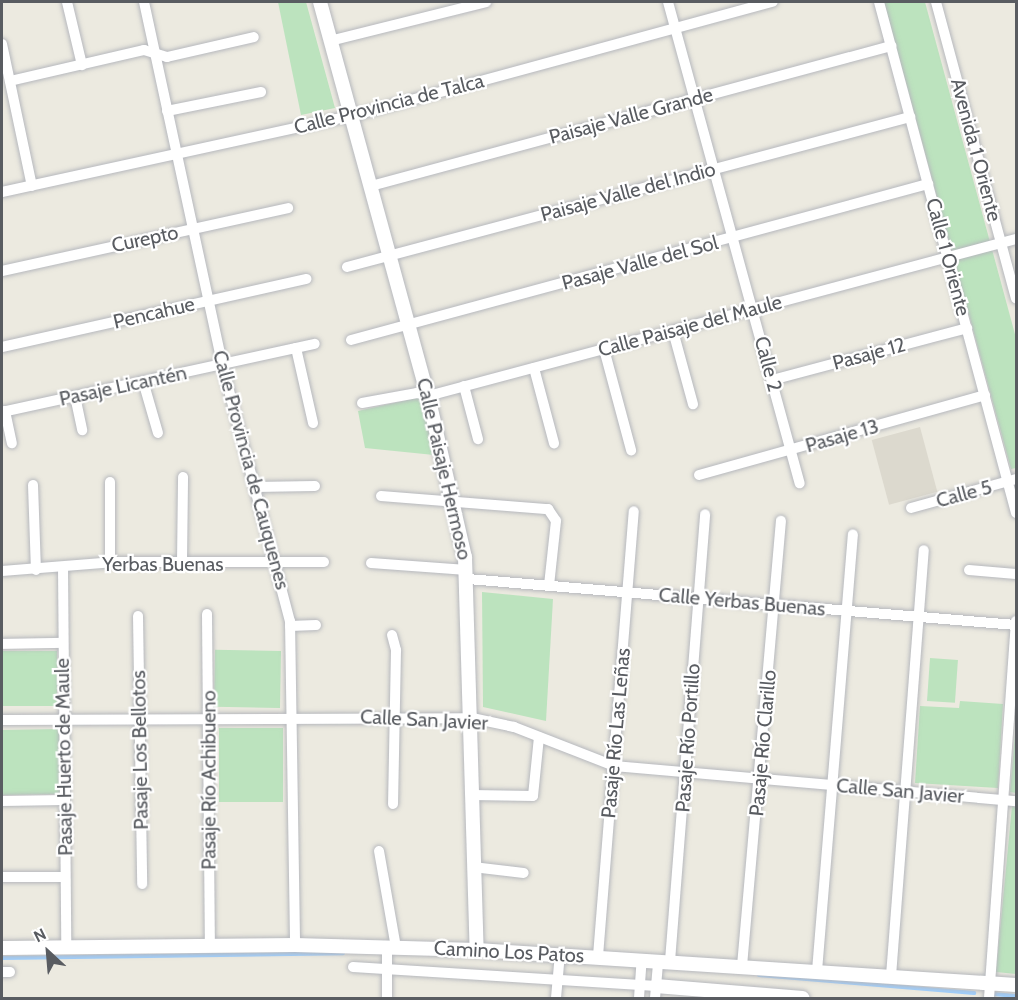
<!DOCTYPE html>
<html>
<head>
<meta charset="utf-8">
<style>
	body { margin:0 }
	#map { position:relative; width:1018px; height:1000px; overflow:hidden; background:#eceae0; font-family:Cabin,sans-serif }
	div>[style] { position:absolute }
	.education>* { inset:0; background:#dcd9ce; transform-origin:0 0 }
	.green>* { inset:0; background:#bce3be; transform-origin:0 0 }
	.stream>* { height:4px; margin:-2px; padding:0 2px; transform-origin:2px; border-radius:2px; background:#9ecefd }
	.roads { filter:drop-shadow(0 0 2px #b6b8bd) drop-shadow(0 0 2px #b6b8bd) }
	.minor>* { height:10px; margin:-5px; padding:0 5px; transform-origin:5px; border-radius:5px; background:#fff }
	.tertiary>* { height:14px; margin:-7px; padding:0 7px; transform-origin:7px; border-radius:7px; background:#fff }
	span { translate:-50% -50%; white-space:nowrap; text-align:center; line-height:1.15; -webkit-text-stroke:4.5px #fff; paint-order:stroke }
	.street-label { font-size:20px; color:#595c61 }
	.frame { position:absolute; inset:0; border:3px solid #595c61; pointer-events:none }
	.north { position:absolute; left:18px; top:922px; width:60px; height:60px; -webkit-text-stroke:4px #fff; paint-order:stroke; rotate:334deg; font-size:16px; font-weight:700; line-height:24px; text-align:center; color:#595c61 }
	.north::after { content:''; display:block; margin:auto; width:21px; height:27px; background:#595c61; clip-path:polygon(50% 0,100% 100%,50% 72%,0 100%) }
</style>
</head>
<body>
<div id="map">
	<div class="education">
		<div style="left:920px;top:427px;width:67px;height:50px;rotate:75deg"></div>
	</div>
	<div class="green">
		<div style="clip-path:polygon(278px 2px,306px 2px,335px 108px,301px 115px)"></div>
		<div style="clip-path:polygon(884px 2px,925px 2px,1016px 338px,1016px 468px,1011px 469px)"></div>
		<div style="clip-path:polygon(421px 397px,434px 455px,365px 448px,358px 411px)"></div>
		<div style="clip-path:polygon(482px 592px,553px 599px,546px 721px,483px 707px)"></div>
		<div style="left:2px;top:651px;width:55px;height:55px"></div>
		<div style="left:281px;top:651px;width:57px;height:66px;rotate:91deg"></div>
		<div style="left:930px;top:658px;width:28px;height:43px;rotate:4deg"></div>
		<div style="clip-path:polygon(960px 701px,1003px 704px,998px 788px,915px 783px,920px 706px,959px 708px)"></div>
		<div style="clip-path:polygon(1016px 722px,1016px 793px,1010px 792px)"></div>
		<div style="left:219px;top:728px;width:64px;height:74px"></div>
		<div style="left:59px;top:729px;width:65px;height:57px;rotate:89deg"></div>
		<div style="clip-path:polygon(1012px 806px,1016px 807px,1016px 974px,996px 972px)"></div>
	</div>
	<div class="stream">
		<div style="left:2px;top:958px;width:341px;rotate:-0.8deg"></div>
		<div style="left:759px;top:975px;width:216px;rotate:4.8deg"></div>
		<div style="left:993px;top:994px;width:23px;rotate:5deg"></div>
	</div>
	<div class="roads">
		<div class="minor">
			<div style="left:67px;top:2px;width:65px;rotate:76.6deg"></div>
			<div style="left:144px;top:2px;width:370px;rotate:77.8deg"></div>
			<div style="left:222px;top:364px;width:266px;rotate:75.2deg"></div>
			<div style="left:290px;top:621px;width:324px;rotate:89.1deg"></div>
			<div style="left:668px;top:2px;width:499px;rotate:74.7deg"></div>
			<div style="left:879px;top:2px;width:529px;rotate:74.99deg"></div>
			<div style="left:936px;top:2px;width:307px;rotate:74.9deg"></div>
			<div style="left:330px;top:41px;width:161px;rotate:-14deg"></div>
			<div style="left:2px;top:44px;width:145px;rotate:78.1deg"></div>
			<div style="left:10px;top:81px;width:138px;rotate:-13deg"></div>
			<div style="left:144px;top:50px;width:24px;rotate:17deg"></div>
			<div style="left:167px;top:57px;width:89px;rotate:-12.9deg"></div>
			<div style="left:167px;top:111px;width:96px;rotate:-11.4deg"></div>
			<div style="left:371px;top:186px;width:539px;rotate:-15.07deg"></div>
			<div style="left:2px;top:192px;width:358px;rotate:-12.3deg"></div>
			<div style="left:352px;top:116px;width:436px;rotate:-15.2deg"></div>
			<div style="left:347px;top:267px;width:583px;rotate:-14.92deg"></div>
			<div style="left:2px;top:271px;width:293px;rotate:-12.4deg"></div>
			<div style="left:673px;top:331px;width:76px;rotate:74.7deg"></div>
			<div style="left:351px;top:340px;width:598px;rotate:-15.13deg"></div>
			<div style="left:2px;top:347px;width:312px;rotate:-12.6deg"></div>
			<div style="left:296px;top:348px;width:77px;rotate:77.2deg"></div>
			<div style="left:604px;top:349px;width:105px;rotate:75deg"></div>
			<div style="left:534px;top:368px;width:78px;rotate:75.1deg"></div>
			<div style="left:772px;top:380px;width:202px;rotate:-14.9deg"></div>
			<div style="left:143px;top:381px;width:54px;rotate:73.9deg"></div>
			<div style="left:464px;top:386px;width:55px;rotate:75.2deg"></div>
			<div style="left:75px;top:396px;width:35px;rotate:78deg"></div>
			<div style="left:362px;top:403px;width:56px;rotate:-10.3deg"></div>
			<div style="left:417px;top:393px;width:11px;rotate:15deg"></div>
			<div style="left:428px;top:396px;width:609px;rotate:-14.95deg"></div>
			<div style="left:5px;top:411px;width:33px;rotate:78deg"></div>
			<div style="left:2px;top:412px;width:320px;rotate:-12.3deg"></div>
			<div style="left:699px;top:475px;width:297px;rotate:-15.6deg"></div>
			<div style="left:110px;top:482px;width:80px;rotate:90deg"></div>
			<div style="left:33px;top:485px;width:85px;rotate:88deg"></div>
			<div style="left:254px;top:487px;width:61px;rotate:-0.9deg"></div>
			<div style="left:381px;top:496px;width:168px;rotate:4.5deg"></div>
			<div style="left:548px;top:509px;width:14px;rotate:56deg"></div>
			<div style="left:556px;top:521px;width:64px;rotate:96.2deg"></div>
			<div style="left:911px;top:508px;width:109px;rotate:-15.4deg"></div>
			<div style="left:182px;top:563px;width:86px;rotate:-89.3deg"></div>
			<div style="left:371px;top:563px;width:96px;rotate:4.2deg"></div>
			<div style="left:63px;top:567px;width:380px;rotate:89.5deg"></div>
			<div style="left:969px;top:570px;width:47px;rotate:4.9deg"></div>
			<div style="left:2px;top:571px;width:113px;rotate:-4.6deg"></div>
			<div style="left:115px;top:562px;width:209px"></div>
			<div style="left:468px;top:579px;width:550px;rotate:4.8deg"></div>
			<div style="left:207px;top:614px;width:332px;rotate:89.5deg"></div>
			<div style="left:138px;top:616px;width:268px;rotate:89.1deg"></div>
			<div style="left:290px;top:626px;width:26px;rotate:-2deg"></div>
			<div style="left:392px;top:635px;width:16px;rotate:75deg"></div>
			<div style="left:396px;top:650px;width:154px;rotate:91.1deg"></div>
			<div style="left:2px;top:644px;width:60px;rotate:-1deg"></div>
			<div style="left:2px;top:720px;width:470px;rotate:-0.2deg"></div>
			<div style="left:472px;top:718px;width:43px;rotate:12.1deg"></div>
			<div style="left:514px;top:727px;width:107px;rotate:21.3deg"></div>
			<div style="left:614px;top:766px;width:404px;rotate:5deg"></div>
			<div style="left:472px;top:795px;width:61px;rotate:0.9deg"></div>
			<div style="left:533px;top:796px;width:59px;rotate:-84.2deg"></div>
			<div style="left:2px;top:801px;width:63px;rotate:-0.9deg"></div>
			<div style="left:379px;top:851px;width:97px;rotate:80deg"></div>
			<div style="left:473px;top:867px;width:51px;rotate:6.7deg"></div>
			<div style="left:2px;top:877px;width:63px"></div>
			<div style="left:598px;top:956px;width:446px;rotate:-85.4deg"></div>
			<div style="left:670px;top:961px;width:448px;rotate:-85.5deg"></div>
			<div style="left:742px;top:966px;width:447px;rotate:-85deg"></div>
			<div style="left:353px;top:967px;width:304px;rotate:3.6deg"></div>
			<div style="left:817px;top:971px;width:438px;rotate:-85.3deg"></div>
			<div style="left:2px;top:972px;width:8px"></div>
			<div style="left:891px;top:976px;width:427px;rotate:-85.6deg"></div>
			<div style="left:387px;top:998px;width:51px;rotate:-90deg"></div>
			<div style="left:556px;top:998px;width:45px;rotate:-84.9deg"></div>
			<div style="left:639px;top:998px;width:39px;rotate:-86deg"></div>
			<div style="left:655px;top:998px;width:38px;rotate:-85deg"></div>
			<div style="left:989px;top:998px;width:378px;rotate:-85.9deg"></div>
		</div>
		<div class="tertiary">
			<div style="left:320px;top:2px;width:409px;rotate:74.7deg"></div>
			<div style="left:428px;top:396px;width:165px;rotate:77.1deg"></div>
			<div style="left:465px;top:557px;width:393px;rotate:88.3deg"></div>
			<div style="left:2px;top:948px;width:293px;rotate:-0.6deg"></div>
			<div style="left:295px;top:945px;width:182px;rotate:1.6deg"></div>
			<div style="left:477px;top:950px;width:540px;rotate:3.72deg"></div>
			<div style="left:656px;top:986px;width:147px;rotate:4.7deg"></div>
		</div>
	</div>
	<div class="street-label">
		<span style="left:389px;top:104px;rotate:-14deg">Calle Provincia de Talca</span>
		<span style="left:631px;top:116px;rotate:-15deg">Paisaje Valle Grande</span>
		<span style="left:976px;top:150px;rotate:75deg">Avenida 1 Oriente</span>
		<span style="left:628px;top:192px;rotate:-15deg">Paisaje Valle del Indio</span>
		<span style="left:145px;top:239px;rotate:-12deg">Curepto</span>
		<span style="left:948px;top:257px;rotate:75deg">Calle 1 Oriente</span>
		<span style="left:640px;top:263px;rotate:-15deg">Pasaje Valle del Sol</span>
		<span style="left:154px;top:313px;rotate:-13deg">Pencahue</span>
		<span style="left:690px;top:326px;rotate:-15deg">Calle Paisaje del Maule</span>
		<span style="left:869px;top:354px;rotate:-15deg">Pasaje 12</span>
		<span style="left:768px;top:364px;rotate:75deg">Calle 2</span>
		<span style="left:123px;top:386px;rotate:-12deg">Pasaje Licantén</span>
		<span style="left:842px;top:436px;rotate:-16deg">Pasaje 13</span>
		<span style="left:444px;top:469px;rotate:77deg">Calle Paisaje Hermoso</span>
		<span style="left:251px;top:470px;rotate:75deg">Calle Provincia de Cauquenes</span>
		<span style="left:964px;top:494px;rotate:-15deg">Calle 5</span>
		<span style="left:163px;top:564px">Yerbas Buenas</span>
		<span style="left:742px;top:602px;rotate:5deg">Calle Yerbas Buenas</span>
		<span style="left:424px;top:720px;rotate:3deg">Calle San Javier</span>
		<span style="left:616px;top:733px;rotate:-85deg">Pasaje Río Las Leñas</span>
		<span style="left:688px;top:738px;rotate:-86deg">Pasaje Río Portillo</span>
		<span style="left:763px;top:743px;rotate:-85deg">Pasaje Río Clarillo</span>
		<span style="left:140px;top:750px;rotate:-91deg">Pasaje Los Bellotos</span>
		<span style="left:64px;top:757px;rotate:-91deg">Pasaje Huerto de Maule</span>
		<span style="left:209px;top:780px;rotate:-90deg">Pasaje Río Achibueno</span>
		<span style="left:900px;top:791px;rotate:5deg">Calle San Javier</span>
		<span style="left:509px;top:952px;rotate:3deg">Camino Los Patos</span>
	</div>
	<div class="frame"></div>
	<div class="north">N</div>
</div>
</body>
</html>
